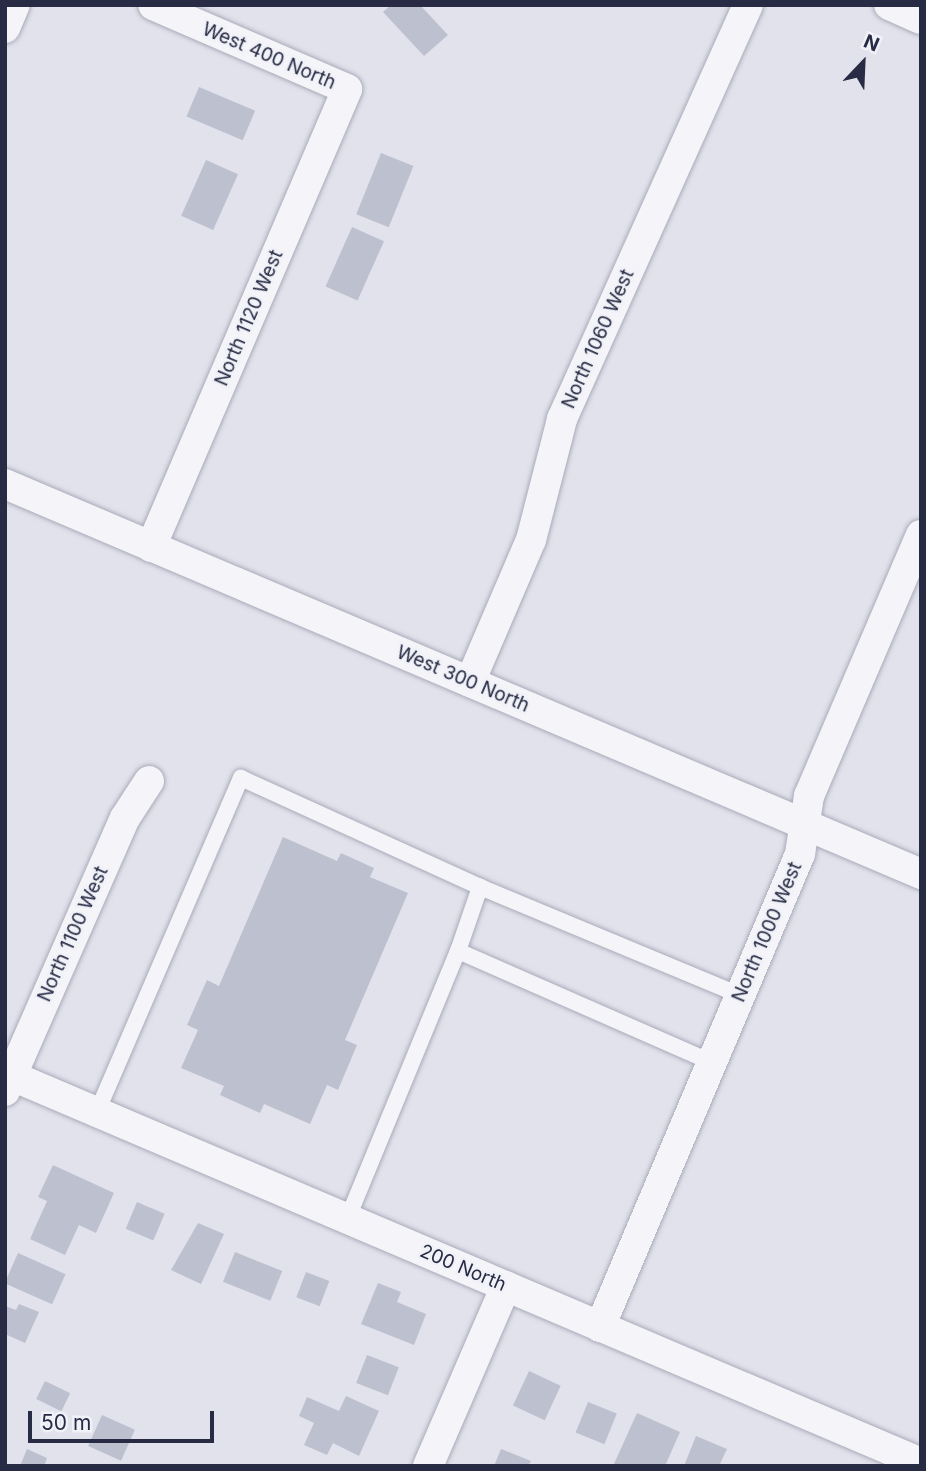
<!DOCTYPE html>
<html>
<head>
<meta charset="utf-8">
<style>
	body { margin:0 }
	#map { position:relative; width:926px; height:1471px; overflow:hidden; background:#e1e2eb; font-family:Inter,sans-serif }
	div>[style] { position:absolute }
	.building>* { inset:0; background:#bdc0ce; transform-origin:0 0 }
	.roads { filter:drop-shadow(0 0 2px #a9abb9) drop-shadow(0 0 2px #a9abb9) }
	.service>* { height:16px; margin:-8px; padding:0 8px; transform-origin:8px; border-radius:8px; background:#f4f4f9 }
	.minor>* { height:30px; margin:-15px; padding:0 15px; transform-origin:15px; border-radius:15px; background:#f4f4f9 }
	span { translate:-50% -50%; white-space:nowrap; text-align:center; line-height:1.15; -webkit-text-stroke:5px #f1f2f8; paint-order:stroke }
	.street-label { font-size:19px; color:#272b44 }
	.frame { position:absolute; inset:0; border:7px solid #272b44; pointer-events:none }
	.north { position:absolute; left:828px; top:28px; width:70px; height:70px; -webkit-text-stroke:5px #f1f2f8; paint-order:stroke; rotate:23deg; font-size:19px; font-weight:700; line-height:28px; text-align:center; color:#272b44 }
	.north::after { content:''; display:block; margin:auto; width:24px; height:32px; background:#272b44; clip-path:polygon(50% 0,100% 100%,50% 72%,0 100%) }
	.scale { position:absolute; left:28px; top:1411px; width:186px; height:32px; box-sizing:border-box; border:4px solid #272b44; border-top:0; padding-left:9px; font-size:21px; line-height:24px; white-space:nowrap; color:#272b44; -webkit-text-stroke:5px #f1f2f8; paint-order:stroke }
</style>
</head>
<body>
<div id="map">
	<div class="building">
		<div style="clip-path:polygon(391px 5px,420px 5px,448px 35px,424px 56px,383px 12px)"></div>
		<div style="left:199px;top:87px;width:61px;height:32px;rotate:23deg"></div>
		<div style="left:381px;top:153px;width:35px;height:66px;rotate:22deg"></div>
		<div style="left:206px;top:160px;width:35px;height:61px;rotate:24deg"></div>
		<div style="left:352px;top:227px;width:35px;height:65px;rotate:24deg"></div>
		<div style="clip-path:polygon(283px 837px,337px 861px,341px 853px,374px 868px,370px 877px,408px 893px,345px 1040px,357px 1045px,338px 1090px,327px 1085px,310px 1124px,264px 1104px,260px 1113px,220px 1095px,224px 1086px,181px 1068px,198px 1030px,187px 1025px,207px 980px,219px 986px)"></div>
		<div style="clip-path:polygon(53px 1165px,114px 1193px,96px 1233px,79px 1225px,65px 1255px,30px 1239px,47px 1201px,38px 1197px)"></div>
		<div style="left:137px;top:1202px;width:30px;height:29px;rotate:23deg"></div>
		<div style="clip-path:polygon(198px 1223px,224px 1234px,201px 1284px,171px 1270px)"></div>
		<div style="left:235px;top:1252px;width:51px;height:32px;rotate:22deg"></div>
		<div style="left:18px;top:1253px;width:52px;height:33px;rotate:24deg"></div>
		<div style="left:306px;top:1272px;width:25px;height:27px;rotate:21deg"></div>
		<div style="clip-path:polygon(378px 1283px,401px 1292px,397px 1302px,426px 1314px,414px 1345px,361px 1324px)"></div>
		<div style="clip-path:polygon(19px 1304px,39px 1312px,25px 1343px,5px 1334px,5px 1306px,16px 1310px)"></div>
		<div style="left:367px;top:1355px;width:34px;height:30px;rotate:21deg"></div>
		<div style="left:529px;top:1371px;width:35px;height:38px;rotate:25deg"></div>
		<div style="left:45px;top:1381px;width:28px;height:20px;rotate:26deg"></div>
		<div style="clip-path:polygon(346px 1396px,379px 1411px,359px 1456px,333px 1443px,327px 1455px,304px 1445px,314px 1423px,299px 1416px,307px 1397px,339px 1411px)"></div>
		<div style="left:588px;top:1402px;width:31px;height:33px;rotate:22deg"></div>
		<div style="clip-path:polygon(637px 1413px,680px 1432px,665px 1466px,613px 1466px)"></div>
		<div style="left:102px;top:1415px;width:36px;height:34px;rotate:24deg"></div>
		<div style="clip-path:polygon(696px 1436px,727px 1449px,719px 1466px,684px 1466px)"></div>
		<div style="clip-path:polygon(27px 1449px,47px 1458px,44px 1466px,20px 1466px)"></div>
		<div style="clip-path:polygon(501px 1449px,531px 1461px,528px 1466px,494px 1466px)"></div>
	</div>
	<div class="roads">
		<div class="service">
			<div style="left:458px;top:951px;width:68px;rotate:-71deg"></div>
			<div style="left:97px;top:1112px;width:364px;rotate:-66.7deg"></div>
			<div style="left:241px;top:778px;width:263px;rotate:24.5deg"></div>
			<div style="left:480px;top:887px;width:282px;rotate:22.6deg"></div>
			<div style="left:347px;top:1220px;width:291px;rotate:-67.6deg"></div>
			<div style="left:458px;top:951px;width:276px;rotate:23.7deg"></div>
		</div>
		<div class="minor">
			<div style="left:889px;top:5px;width:35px;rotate:24deg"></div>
			<div style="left:5px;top:28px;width:25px;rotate:-67deg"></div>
			<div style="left:5px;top:484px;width:996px;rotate:23.06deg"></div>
			<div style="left:151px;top:547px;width:498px;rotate:-66.8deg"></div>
			<div style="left:347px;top:89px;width:211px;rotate:-156.6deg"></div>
			<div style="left:470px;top:682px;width:155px;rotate:-66.8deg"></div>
			<div style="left:531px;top:540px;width:125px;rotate:-75.6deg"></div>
			<div style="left:562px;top:419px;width:454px;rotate:-65.8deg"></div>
			<div style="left:5px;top:1073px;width:996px;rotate:23.06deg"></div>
			<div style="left:5px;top:1091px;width:298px;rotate:-66.3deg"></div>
			<div style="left:125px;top:818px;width:44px;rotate:-57deg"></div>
			<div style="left:600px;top:1327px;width:514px;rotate:-67.08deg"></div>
			<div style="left:800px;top:854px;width:59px;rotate:-81.2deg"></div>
			<div style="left:809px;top:796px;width:284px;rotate:-66.8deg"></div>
			<div style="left:428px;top:1466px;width:196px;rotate:-66.6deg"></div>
		</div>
	</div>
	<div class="street-label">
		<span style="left:269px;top:56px;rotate:23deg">West 400 North</span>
		<span style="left:249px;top:318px;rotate:-67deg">North 1120 West</span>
		<span style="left:598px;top:339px;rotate:-66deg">North 1060 West</span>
		<span style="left:463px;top:679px;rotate:23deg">West 300 North</span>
		<span style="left:767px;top:932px;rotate:-67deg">North 1000 West</span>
		<span style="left:73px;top:934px;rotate:-66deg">North 1100 West</span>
		<span style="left:463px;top:1268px;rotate:23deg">200 North</span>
	</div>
	<div class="frame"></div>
	<div class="north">N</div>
	<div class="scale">50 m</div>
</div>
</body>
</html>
